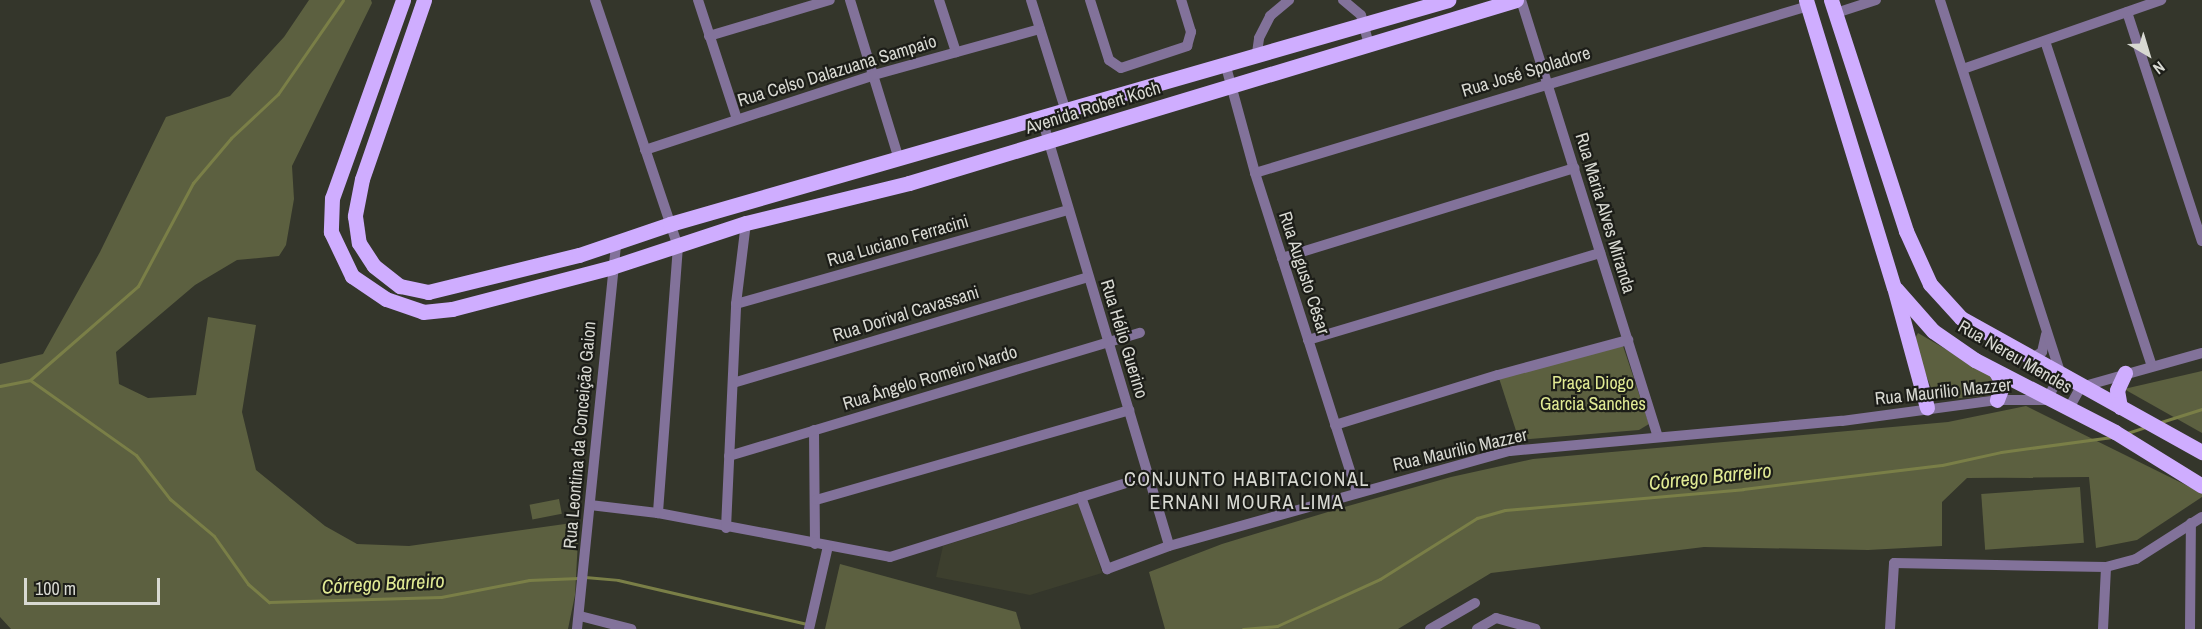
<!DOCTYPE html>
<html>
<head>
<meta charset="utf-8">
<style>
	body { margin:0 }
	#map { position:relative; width:2202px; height:629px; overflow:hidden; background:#34362b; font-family:"Archivo Narrow",sans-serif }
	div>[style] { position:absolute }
	.built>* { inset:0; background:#3d3f2e }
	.green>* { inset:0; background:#5c6040; transform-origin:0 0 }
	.stream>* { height:3px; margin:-1.5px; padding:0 1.5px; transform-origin:1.5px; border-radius:1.5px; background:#7a7f47 }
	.minor>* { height:10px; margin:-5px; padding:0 5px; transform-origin:5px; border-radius:5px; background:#82729a }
	.primary>* { height:15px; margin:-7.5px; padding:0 7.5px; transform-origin:7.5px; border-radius:7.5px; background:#cfadff }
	span { translate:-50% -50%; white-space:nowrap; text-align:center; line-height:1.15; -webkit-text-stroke:4.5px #1c1d18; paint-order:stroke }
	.street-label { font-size:18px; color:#d8d9d2 }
	.park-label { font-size:18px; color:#e1ea94 }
	.water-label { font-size:20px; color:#e1ea94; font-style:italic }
	.neighbourhood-label { font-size:20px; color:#d8d9d2; letter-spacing:1.5px }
	.north { position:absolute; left:2118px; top:24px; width:60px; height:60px; -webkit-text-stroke:4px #1c1d18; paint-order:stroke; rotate:142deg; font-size:16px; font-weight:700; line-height:24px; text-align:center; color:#d8d9d2 }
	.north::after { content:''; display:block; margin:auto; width:21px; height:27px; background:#d8d9d2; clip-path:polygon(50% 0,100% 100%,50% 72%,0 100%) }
	.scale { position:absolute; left:24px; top:578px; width:136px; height:27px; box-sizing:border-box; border:3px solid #d8d9d2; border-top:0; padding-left:8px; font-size:18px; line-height:21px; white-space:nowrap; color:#d8d9d2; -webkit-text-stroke:4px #1c1d18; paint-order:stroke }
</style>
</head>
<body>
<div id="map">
	<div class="built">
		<div style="clip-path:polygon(1080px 503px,1102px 573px,1030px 595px,936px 577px,943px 546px)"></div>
	</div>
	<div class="green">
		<div style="clip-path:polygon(309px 0,371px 0,372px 3px,292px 166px,294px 199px,286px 245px,279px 256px,237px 260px,195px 285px,116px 352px,119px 384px,148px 398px,196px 395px,208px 317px,256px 325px,242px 412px,256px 470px,325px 526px,357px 544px,409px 546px,579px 522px,575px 595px,568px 629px,11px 629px,0 617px,0 364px,43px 354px,100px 252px,166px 117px,230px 96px,284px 37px)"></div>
		<div style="clip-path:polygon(1918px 333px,1997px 379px,1998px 395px,1936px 400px,1913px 342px)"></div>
		<div style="clip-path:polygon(1623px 346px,1649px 424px,1639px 430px,1519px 440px,1498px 375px)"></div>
		<div style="clip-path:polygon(2202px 371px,2202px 433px,2124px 389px)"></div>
		<div style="clip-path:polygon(2026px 406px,2202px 493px,2202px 497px,2137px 540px,2096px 548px,2089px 477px,1967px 478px,1942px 502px,1942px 546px,1868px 550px,1704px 547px,1491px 573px,1398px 629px,1165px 629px,1149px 572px,1222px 544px,1341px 508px,1451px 477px,1533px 459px,1948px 422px)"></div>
		<div style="left:2080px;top:487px;width:56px;height:99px;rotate:86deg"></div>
		<div style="left:559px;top:499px;width:15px;height:30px;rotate:79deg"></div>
		<div style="clip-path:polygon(840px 564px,1016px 612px,1021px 629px,825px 629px)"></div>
	</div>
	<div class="stream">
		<div style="left:30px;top:380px;width:130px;rotate:35.3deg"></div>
		<div style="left:136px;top:455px;width:56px;rotate:52.3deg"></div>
		<div style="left:170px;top:499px;width:57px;rotate:40.1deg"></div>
		<div style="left:214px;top:536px;width:59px;rotate:54.7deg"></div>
		<div style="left:248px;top:584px;width:28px;rotate:41deg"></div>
		<div style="left:269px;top:602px;width:172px;rotate:-1.7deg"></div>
		<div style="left:441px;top:597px;width:90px;rotate:-10.9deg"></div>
		<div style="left:529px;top:580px;width:50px;rotate:-2.3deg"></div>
		<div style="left:0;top:386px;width:31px;rotate:-11deg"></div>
		<div style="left:30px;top:380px;width:143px;rotate:-41deg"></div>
		<div style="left:138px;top:286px;width:117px;rotate:-61.9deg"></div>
		<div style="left:193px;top:183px;width:59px;rotate:-49.8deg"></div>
		<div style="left:231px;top:138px;width:64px;rotate:-43.1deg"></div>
		<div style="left:278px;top:94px;width:114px;rotate:-55.3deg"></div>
		<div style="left:2161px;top:422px;width:43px;rotate:-17.6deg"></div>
		<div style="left:2127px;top:433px;width:20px;rotate:-18deg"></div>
		<div style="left:585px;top:577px;width:33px;rotate:5deg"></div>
		<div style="left:618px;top:580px;width:194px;rotate:13.1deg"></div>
		<div style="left:1243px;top:629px;width:34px;rotate:-5deg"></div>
		<div style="left:1277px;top:626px;width:113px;rotate:-24.5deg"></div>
		<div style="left:1380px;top:579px;width:115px;rotate:-32.2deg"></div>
		<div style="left:1477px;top:518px;width:29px;rotate:-16deg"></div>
		<div style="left:1505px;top:510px;width:239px;rotate:-5deg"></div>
		<div style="left:1743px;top:489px;width:200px;rotate:-6.9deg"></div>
		<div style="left:1942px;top:465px;width:60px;rotate:-12.4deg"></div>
		<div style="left:2001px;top:452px;width:112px;rotate:-7.7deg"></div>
	</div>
	<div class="minor">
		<div style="left:595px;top:0;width:260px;rotate:71.4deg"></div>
		<div style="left:678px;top:246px;width:268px;rotate:94.3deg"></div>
		<div style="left:698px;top:0;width:125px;rotate:71.9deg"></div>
		<div style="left:850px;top:0;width:166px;rotate:72.9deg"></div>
		<div style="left:939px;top:0;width:55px;rotate:71.9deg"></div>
		<div style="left:1031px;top:0;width:117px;rotate:72.6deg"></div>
		<div style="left:1090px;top:0;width:63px;rotate:72.4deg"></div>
		<div style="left:1109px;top:60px;width:14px;rotate:34deg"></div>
		<div style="left:1121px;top:68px;width:70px;rotate:-18.4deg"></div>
		<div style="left:1187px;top:46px;width:15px;rotate:-74deg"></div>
		<div style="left:1191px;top:32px;width:34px;rotate:-107deg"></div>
		<div style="left:1343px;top:0;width:23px;rotate:40deg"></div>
		<div style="left:1361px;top:15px;width:28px;rotate:75deg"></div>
		<div style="left:1521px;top:0;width:456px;rotate:72.6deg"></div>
		<div style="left:2127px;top:12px;width:241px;rotate:71.9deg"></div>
		<div style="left:1836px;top:13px;width:42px;rotate:-18deg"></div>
		<div style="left:709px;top:36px;width:126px;rotate:-16.6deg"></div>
		<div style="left:2045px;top:41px;width:342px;rotate:71.8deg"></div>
		<div style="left:1257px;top:53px;width:15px;rotate:-82deg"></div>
		<div style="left:1259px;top:38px;width:25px;rotate:-63deg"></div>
		<div style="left:1270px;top:16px;width:25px;rotate:-40deg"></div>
		<div style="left:1225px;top:63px;width:114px;rotate:74.7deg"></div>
		<div style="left:1255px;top:173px;width:336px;rotate:72.3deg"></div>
		<div style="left:1963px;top:69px;width:210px;rotate:-19.2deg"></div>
		<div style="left:1042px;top:119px;width:445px;rotate:73.4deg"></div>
		<div style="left:645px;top:150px;width:241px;rotate:-18.1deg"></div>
		<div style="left:874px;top:75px;width:172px;rotate:-15.5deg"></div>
		<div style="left:1255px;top:173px;width:578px;rotate:-16.8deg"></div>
		<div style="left:1282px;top:258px;width:306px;rotate:-17.1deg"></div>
		<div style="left:736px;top:304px;width:345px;rotate:-15.8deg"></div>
		<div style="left:1308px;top:340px;width:305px;rotate:-16.6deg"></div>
		<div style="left:2030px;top:359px;width:14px;rotate:-30deg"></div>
		<div style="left:2042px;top:352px;width:18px;rotate:-77deg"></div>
		<div style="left:733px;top:383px;width:370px;rotate:-16.6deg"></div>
		<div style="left:2068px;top:410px;width:26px;rotate:-61deg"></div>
		<div style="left:2081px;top:387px;width:126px;rotate:-15.7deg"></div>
		<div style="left:1335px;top:425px;width:170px;rotate:-17.1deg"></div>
		<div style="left:1498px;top:375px;width:135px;rotate:-15.1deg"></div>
		<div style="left:814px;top:430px;width:114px;rotate:89.5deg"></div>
		<div style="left:729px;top:456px;width:429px;rotate:-16.7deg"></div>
		<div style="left:1081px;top:497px;width:77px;rotate:70.1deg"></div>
		<div style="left:1107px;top:569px;width:66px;rotate:-20.4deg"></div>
		<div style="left:1169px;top:546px;width:354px;rotate:-15.6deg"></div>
		<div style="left:1510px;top:451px;width:333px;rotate:-5.2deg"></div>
		<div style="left:1842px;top:421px;width:156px;rotate:-7.7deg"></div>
		<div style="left:1997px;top:400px;width:49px"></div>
		<div style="left:2046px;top:400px;width:29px;rotate:-59deg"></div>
		<div style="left:2061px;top:375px;width:394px;rotate:-107.9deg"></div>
		<div style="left:816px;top:500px;width:326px;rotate:-16deg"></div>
		<div style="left:590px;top:505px;width:68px;rotate:6.7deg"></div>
		<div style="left:658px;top:513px;width:236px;rotate:10.7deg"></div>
		<div style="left:890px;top:557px;width:270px;rotate:-17.4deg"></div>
		<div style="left:726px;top:528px;width:224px;rotate:-87.4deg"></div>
		<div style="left:736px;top:304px;width:82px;rotate:-83deg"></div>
		<div style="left:580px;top:616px;width:53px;rotate:14.3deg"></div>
		<div style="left:577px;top:629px;width:388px;rotate:-84.2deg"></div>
		<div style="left:809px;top:629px;width:85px;rotate:-77.1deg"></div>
		<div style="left:1430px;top:629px;width:52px;rotate:-30deg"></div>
		<div style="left:1477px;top:629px;width:22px;rotate:-30deg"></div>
		<div style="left:1496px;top:618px;width:41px;rotate:15.4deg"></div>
		<div style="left:1890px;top:629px;width:66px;rotate:-86.5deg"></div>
		<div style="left:1894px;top:563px;width:212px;rotate:1.1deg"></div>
		<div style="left:2106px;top:567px;width:31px;rotate:-15deg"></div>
		<div style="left:2136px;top:559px;width:78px;rotate:-32.5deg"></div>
		<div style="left:2103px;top:629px;width:62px;rotate:-87.2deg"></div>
		<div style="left:2190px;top:629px;width:106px;rotate:-89.5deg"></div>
	</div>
	<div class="primary">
		<div style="left:403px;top:0;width:210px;rotate:109.7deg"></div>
		<div style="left:332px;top:198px;width:34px;rotate:92deg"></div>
		<div style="left:331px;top:232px;width:49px;rotate:64.5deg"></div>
		<div style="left:352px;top:276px;width:41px;rotate:34.1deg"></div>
		<div style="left:386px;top:299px;width:39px;rotate:19deg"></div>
		<div style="left:423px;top:312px;width:29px;rotate:-6deg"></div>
		<div style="left:452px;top:309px;width:165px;rotate:-14.7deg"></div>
		<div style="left:612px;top:267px;width:141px;rotate:-18.2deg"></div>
		<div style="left:746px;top:223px;width:168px;rotate:-13.8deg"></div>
		<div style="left:909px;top:183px;width:634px;rotate:-16.78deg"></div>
		<div style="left:424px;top:0;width:189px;rotate:109.1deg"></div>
		<div style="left:362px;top:179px;width:38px;rotate:101deg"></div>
		<div style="left:355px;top:216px;width:27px;rotate:82deg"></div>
		<div style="left:359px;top:243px;width:27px;rotate:57deg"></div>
		<div style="left:374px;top:266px;width:33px;rotate:38deg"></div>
		<div style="left:400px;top:286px;width:29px;rotate:12deg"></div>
		<div style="left:428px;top:292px;width:155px;rotate:-13.8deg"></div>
		<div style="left:579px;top:255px;width:96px;rotate:-18.8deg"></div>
		<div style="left:670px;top:224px;width:810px;rotate:-16.06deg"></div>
		<div style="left:1806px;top:0;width:300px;rotate:73deg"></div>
		<div style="left:1894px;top:287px;width:125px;rotate:74.7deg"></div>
		<div style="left:1831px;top:0;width:243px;rotate:72deg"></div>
		<div style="left:1906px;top:231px;width:58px;rotate:65.6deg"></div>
		<div style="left:1930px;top:284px;width:46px;rotate:47.6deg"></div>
		<div style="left:1961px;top:318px;width:276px;rotate:29.1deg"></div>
		<div style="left:1896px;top:289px;width:56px;rotate:48.6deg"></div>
		<div style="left:1933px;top:331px;width:51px;rotate:34.6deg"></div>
		<div style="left:1975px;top:360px;width:157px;rotate:27.2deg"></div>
		<div style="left:2115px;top:432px;width:102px;rotate:31.8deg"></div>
		<div style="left:1996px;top:372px;width:14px;rotate:60deg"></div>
		<div style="left:2003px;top:384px;width:17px;rotate:111deg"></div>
		<div style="left:2120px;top:407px;width:17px;rotate:-100deg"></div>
		<div style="left:2117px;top:390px;width:19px;rotate:-65deg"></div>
	</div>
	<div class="street-label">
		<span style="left:837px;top:71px;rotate:-17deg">Rua Celso Dalazuana Sampaio</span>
		<span style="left:1526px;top:72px;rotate:-17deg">Rua José Spoladore</span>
		<span style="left:1093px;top:108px;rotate:-17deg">Avenida Robert Koch</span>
		<span style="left:1605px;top:213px;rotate:73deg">Rua Maria Alves Miranda</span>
		<span style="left:898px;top:241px;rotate:-16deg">Rua Luciano Ferracini</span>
		<span style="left:1304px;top:273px;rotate:72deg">Rua Augusto César</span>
		<span style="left:906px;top:314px;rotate:-17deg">Rua Dorival Cavassani</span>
		<span style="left:1124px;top:339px;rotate:73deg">Rua Hélio Guerino</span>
		<span style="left:2015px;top:357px;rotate:30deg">Rua Nereu Mendes</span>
		<span style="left:930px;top:378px;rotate:-17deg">Rua Ângelo Romeiro Nardo</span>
		<span style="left:1943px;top:392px;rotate:-6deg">Rua Maurilio Mazzer</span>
		<span style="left:580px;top:435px;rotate:-85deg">Rua Leontina da Conceição Gaion</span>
		<span style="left:1460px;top:450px;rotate:-13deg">Rua Maurilio Mazzer</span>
	</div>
	<div class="park-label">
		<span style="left:1593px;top:394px">Praça Diogo<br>Garcia Sanches</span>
	</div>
	<div class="water-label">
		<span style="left:1710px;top:476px;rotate:-6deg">Córrego Barreiro</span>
		<span style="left:383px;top:583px;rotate:-3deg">Córrego Barreiro</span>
	</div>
	<div class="neighbourhood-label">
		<span style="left:1247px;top:490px">CONJUNTO HABITACIONAL<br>ERNANI MOURA LIMA</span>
	</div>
	<div class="north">N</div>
	<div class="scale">100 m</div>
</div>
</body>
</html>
